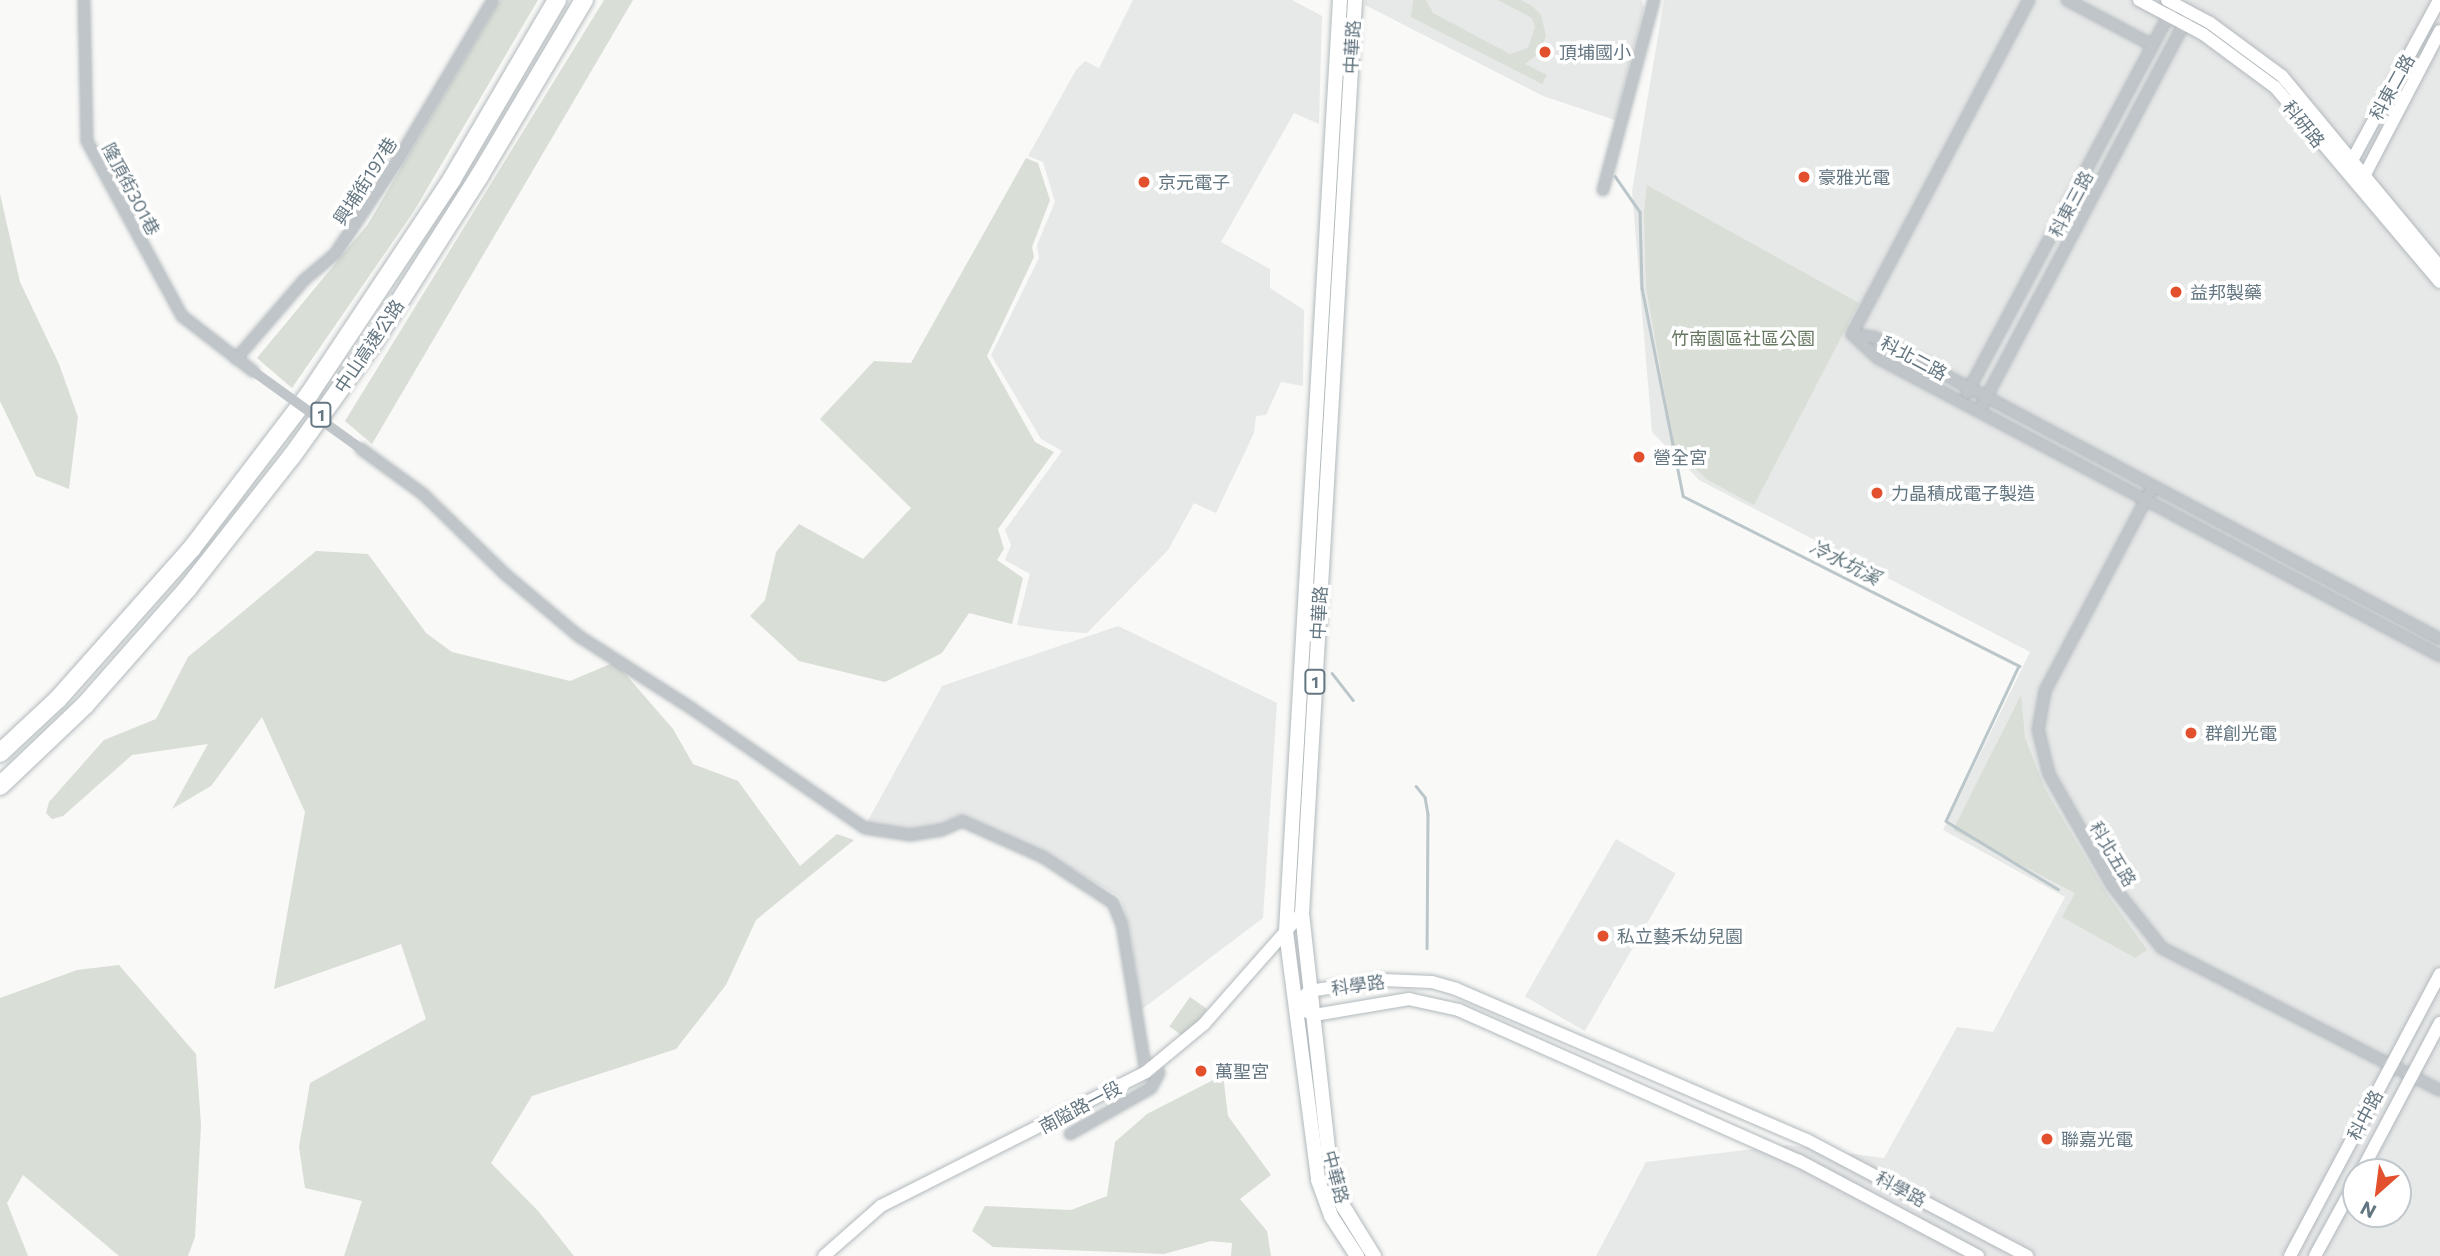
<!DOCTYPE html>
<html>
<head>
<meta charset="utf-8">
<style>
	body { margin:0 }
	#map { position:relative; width:2440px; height:1256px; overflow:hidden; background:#f9f9f7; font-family:Commissioner,"Noto Sans TC",sans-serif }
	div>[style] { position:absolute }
	.built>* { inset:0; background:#e7e8e8; transform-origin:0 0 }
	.green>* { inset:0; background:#d9ded6; transform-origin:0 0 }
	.stream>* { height:2.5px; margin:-1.25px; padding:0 1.25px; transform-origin:1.25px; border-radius:1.25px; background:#bac6ca }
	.roads { filter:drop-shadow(0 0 2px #b2b9bd) drop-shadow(0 0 2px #b2b9bd) }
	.street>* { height:10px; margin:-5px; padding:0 5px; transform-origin:5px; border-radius:5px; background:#c0c5c9 }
	.secondary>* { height:12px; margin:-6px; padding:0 6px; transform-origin:6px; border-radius:6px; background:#fff }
	.primary>* { height:14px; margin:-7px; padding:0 7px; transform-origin:7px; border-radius:7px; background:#fff }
	.highway>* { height:18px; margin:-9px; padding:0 9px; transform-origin:9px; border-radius:9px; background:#fff }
	.street-bridge>* { height:10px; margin:-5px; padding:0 5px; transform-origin:5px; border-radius:5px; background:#c0c5c9 }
	.dots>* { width:19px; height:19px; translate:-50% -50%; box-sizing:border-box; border:4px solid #fff; border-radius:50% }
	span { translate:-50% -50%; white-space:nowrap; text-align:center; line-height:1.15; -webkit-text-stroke:7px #fff; paint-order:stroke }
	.shield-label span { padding:2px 5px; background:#fff; border:2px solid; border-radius:5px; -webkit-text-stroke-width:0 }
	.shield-label { font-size:16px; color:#647681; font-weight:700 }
	.street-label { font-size:18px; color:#647681 }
	.poi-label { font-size:18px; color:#647681 }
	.left { translate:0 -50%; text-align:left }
	.park-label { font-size:18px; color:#687963 }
	.water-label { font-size:19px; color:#5f757b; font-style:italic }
	.north { position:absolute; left:2342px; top:1158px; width:70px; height:70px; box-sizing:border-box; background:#fff; border:2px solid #c1c8cd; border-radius:50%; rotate:208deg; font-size:19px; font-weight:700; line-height:28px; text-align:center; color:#647681 }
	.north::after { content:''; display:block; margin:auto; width:24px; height:32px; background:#e2502e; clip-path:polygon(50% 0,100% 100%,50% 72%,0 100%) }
</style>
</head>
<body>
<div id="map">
	<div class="built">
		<div style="clip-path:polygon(1133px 0,1292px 0,1322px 16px,1319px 124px,1294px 113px,1221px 242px,1270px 269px,1270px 288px,1304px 310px,1303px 386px,1281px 382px,1266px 415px,1256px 416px,1254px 433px,1216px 513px,1194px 503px,1168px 550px,1087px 633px,1057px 631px,1017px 625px,1030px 574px,1005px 560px,1011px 545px,1005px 530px,1062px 451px,1041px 439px,991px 355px,1039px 258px,1037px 245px,1055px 202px,1043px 162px,1028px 156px,1076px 70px,1085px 61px,1099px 68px)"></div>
		<div style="clip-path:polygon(1365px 0,1642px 0,1644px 8px,1615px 120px,1543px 96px,1365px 5px)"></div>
		<div style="clip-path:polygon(evenodd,1664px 0,2440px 0,2440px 1256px,1596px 1256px,1646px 1162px,1787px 1145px,1884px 1158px,1957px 1027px,1993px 1032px,2065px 897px,1943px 830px,2030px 652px,1699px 480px,1652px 432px,1632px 191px,1664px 0,2356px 1172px,2398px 1172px,2398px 1214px,2356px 1214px,2356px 1172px)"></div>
		<div style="clip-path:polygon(1118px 626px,1277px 703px,1263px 918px,1141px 1010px,1130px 928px,1120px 897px,1054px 858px,959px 815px,939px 826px,913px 829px,866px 824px,942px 686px)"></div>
		<div style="left:1616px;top:839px;width:69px;height:182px;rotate:30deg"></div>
	</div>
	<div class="green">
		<div style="clip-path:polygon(500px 0,538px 0,414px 211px,292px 388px,257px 358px,368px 224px)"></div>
		<div style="clip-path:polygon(604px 0,633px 0,372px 444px,345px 421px)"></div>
		<div style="clip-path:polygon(1413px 0,1426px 0,1433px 13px,1510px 54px,1528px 48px,1535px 27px,1532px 18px,1498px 0,1521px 0,1532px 6px,1541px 15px,1546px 36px,1539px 53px,1525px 64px,1547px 75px,1542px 84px,1411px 17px)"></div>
		<div style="clip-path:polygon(1026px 158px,1038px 163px,1050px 200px,1032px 247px,1034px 257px,987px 356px,1035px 442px,1054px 452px,998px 529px,1004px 549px,997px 560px,1023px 578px,1012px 624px,969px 613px,942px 653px,885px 682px,799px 661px,750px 616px,765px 600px,776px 552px,799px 524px,863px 559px,911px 508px,820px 419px,874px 361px,911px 363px)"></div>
		<div style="clip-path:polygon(1647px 185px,1859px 303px,1754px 505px,1708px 480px,1675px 450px,1646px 288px,1644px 212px)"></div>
		<div style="clip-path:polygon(0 194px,20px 282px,59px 364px,78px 417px,69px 489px,36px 476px,0 401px)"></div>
		<div style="clip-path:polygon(316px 551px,368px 554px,426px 633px,452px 652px,570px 681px,615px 662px,673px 729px,693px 764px,738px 781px,800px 866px,837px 834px,854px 840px,756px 920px,726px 985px,676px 1049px,532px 1096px,491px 1163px,539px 1212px,574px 1256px,344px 1256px,362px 1201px,305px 1188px,299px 1147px,310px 1083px,426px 1019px,401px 944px,274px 989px,305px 812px,262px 717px,211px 786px,172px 809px,208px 744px,132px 755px,63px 816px,52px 819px,46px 813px,49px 802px,104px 740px,156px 719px,188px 657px)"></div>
		<div style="clip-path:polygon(2021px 695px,2025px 738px,2045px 789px,2107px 894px,2147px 950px,2135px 958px,2062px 917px,2075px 893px,1953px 830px)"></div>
		<div style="clip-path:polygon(119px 965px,196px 1054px,201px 1125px,195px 1237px,188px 1256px,119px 1256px,23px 1175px,7px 1203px,28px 1256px,0 1256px,0 998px,77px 970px)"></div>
		<div style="left:1190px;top:997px;width:21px;height:36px;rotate:35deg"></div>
		<div style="clip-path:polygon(1223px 1075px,1228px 1116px,1271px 1175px,1240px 1199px,1267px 1231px,1271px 1256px,1231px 1256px,1232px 1243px,1211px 1241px,1164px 1254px,993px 1247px,972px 1231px,985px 1206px,1071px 1210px,1107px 1196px,1115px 1142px,1147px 1114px)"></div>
	</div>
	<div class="stream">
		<div style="left:1615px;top:176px;width:44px;rotate:55.2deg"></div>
		<div style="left:1640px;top:212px;width:76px;rotate:88.5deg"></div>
		<div style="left:1642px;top:288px;width:212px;rotate:78.8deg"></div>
		<div style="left:1683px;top:496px;width:377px;rotate:26.8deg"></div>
		<div style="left:2019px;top:666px;width:171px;rotate:115.2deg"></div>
		<div style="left:1946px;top:821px;width:131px;rotate:31.3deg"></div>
		<div style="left:1332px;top:673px;width:34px;rotate:52deg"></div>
		<div style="left:1416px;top:786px;width:14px;rotate:51deg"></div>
		<div style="left:1425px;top:797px;width:17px;rotate:80deg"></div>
		<div style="left:1428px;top:814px;width:134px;rotate:90.4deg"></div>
	</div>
	<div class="roads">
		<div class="street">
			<div style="left:84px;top:0;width:141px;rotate:88.8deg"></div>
			<div style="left:87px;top:141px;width:199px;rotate:61.5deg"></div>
			<div style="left:182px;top:316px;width:90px;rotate:37.8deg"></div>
			<div style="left:2067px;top:0;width:96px;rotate:27.9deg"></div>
			<div style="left:1603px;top:190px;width:197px;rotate:-75deg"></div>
			<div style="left:1852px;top:334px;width:35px;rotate:43deg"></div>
			<div style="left:1878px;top:358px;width:636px;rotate:27.93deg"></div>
			<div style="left:1852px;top:334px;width:24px;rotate:9deg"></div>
			<div style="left:1876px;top:338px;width:639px;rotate:28.09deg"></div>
			<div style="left:1852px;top:334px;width:378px;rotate:-62.1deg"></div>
			<div style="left:236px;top:359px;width:104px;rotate:-49.3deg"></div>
			<div style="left:304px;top:280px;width:40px;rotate:-40deg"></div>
			<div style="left:335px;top:254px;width:113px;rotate:-56.2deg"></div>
			<div style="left:398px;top:160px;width:186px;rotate:-59.3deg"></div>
			<div style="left:1967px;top:393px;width:433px;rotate:-61.9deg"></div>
			<div style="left:1979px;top:411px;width:451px;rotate:-62.1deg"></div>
			<div style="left:361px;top:449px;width:77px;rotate:36deg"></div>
			<div style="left:423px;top:494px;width:116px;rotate:44.3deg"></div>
			<div style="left:506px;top:575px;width:97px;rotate:40deg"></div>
			<div style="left:580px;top:637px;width:132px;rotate:32.6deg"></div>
			<div style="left:691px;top:708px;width:211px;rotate:34.6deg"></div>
			<div style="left:865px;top:828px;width:46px;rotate:8.8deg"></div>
			<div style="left:910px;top:835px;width:32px;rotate:-9deg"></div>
			<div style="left:942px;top:830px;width:22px;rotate:-24deg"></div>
			<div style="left:962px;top:821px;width:89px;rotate:24deg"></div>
			<div style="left:1043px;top:857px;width:84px;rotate:33.3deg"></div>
			<div style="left:1113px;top:903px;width:23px;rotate:67deg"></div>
			<div style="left:1122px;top:924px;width:150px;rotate:80.8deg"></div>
			<div style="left:2153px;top:486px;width:232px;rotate:117.8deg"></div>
			<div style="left:2045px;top:691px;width:39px;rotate:100deg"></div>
			<div style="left:2038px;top:729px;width:46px;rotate:76.3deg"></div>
			<div style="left:2049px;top:774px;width:128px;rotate:60.4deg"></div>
			<div style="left:2112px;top:885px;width:80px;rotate:51.6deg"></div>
			<div style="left:2162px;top:948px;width:312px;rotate:27.1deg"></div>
			<div style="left:1070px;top:1134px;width:93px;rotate:-29.6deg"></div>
			<div style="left:1151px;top:1088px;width:17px;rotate:-62deg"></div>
			<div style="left:1159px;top:1073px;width:9px;rotate:-126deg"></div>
		</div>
		<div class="secondary">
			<div style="left:2139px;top:0;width:72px;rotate:28deg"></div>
			<div style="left:2203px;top:34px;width:89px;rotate:36.4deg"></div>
			<div style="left:2275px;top:87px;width:255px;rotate:49.8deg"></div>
			<div style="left:2167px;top:0;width:49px;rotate:28.1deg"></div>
			<div style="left:2210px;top:23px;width:89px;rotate:36.4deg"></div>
			<div style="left:2282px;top:76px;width:248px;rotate:50.4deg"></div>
			<div style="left:2349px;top:166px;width:189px;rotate:-61.5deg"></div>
			<div style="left:2361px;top:182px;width:170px;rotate:-62.4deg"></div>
			<div style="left:2361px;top:1172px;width:169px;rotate:-62.1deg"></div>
			<div style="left:824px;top:1256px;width:76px;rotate:-41.3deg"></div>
			<div style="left:881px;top:1206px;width:297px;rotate:-26.8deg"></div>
			<div style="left:1146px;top:1072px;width:75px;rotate:-39.6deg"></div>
			<div style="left:1204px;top:1024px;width:148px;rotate:-48.6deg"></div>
			<div style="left:1978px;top:1256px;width:203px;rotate:-152deg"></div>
			<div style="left:1799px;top:1161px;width:372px;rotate:-156.1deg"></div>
			<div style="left:1459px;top:1010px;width:51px;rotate:-167.6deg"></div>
			<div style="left:1409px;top:999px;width:96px;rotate:170.4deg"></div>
			<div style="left:1314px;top:1015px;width:21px;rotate:-155deg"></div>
			<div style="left:1295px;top:1006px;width:21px;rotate:-47deg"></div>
			<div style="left:1309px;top:991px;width:75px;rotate:-8.5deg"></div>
			<div style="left:1383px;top:980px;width:49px;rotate:2.3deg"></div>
			<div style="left:1432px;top:982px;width:25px;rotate:16deg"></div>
			<div style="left:1456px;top:989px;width:382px;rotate:23.3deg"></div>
			<div style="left:1807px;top:1140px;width:249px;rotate:27.8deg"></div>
			<div style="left:2290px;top:1256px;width:319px;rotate:-62deg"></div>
			<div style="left:2315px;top:1256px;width:85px;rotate:-61.3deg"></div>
		</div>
		<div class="primary">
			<div style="left:1340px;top:0;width:934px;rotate:93.32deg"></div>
			<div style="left:1286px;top:932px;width:250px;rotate:82.6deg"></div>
			<div style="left:1318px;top:1180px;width:38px;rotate:70deg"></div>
			<div style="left:1331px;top:1216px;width:48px;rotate:57deg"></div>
			<div style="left:1355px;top:0;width:915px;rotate:93.32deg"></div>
			<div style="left:1302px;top:913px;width:238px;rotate:83.7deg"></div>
			<div style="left:1328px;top:1150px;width:58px;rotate:75deg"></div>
			<div style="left:1343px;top:1206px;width:59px;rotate:58.2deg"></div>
		</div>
		<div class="highway">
			<div style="left:0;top:753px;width:79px;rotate:-43deg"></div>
			<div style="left:58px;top:699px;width:202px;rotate:-48.4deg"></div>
			<div style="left:192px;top:548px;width:195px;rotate:-52.7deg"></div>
			<div style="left:310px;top:393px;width:257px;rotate:-56.4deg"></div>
			<div style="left:452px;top:179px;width:208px;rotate:-59.6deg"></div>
			<div style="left:0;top:786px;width:117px;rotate:-43.6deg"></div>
			<div style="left:85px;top:705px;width:156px;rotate:-48.6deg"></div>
			<div style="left:188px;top:588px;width:168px;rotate:-51.8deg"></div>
			<div style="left:292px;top:456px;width:139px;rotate:-54.4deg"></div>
			<div style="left:373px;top:343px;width:199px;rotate:-57.5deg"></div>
			<div style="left:480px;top:175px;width:204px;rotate:-59.3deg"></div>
		</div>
	</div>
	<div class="street-bridge">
		<div style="left:253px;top:371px;width:133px;rotate:35.8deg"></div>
	</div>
	<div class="dots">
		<div style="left:1545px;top:52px;background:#e2502e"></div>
		<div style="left:1804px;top:177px;background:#e2502e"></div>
		<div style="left:1144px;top:182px;background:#e2502e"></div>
		<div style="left:2176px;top:292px;background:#e2502e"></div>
		<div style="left:1639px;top:457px;background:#e2502e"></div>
		<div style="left:1877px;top:493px;background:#e2502e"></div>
		<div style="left:2191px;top:733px;background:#e2502e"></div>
		<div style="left:1603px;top:936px;background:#e2502e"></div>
		<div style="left:1201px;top:1071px;background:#e2502e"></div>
		<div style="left:2047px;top:1139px;background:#e2502e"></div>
	</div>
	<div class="shield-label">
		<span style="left:321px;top:415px">1</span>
		<span style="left:1315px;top:682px">1</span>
	</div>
	<div class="street-label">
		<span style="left:1352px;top:47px;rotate:-87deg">中華路</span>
		<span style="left:2392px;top:87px;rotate:-61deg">科東二路</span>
		<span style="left:2304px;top:124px;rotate:51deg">科研路</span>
		<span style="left:365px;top:181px;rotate:-57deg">興埔街197巷</span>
		<span style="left:131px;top:189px;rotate:62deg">隆頂街301巷</span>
		<span style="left:2071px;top:204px;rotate:-62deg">科東三路</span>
		<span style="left:369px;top:346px;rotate:-56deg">中山高速公路</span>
		<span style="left:1914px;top:358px;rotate:28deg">科北二路</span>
		<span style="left:1319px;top:613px;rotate:-87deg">中華路</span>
		<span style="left:2113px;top:854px;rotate:59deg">科北五路</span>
		<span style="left:1358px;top:985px;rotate:-8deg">科學路</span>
		<span style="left:1080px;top:1107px;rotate:-28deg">南隘路一段</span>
		<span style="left:2365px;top:1115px;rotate:-62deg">科中路</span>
		<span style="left:1336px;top:1177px;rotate:75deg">中華路</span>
		<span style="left:1901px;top:1189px;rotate:28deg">科學路</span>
	</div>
	<div class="poi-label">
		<span class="left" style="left:1559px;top:52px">頂埔國小</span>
		<span class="left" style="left:1818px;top:177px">豪雅光電</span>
		<span class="left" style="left:1158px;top:182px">京元電子</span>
		<span class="left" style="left:2190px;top:292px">益邦製藥</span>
		<span class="left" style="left:1653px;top:457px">營全宮</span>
		<span class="left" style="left:1891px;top:493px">力晶積成電子製造</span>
		<span class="left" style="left:2205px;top:733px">群創光電</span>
		<span class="left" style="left:1617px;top:936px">私立藝禾幼兒園</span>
		<span class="left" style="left:1215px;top:1071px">萬聖宮</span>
		<span class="left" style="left:2061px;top:1139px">聯嘉光電</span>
	</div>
	<div class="park-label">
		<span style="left:1743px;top:338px">竹南園區社區公園</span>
	</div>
	<div class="water-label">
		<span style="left:1845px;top:562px;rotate:27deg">冷水坑溪</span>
	</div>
	<div class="north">N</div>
</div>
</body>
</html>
